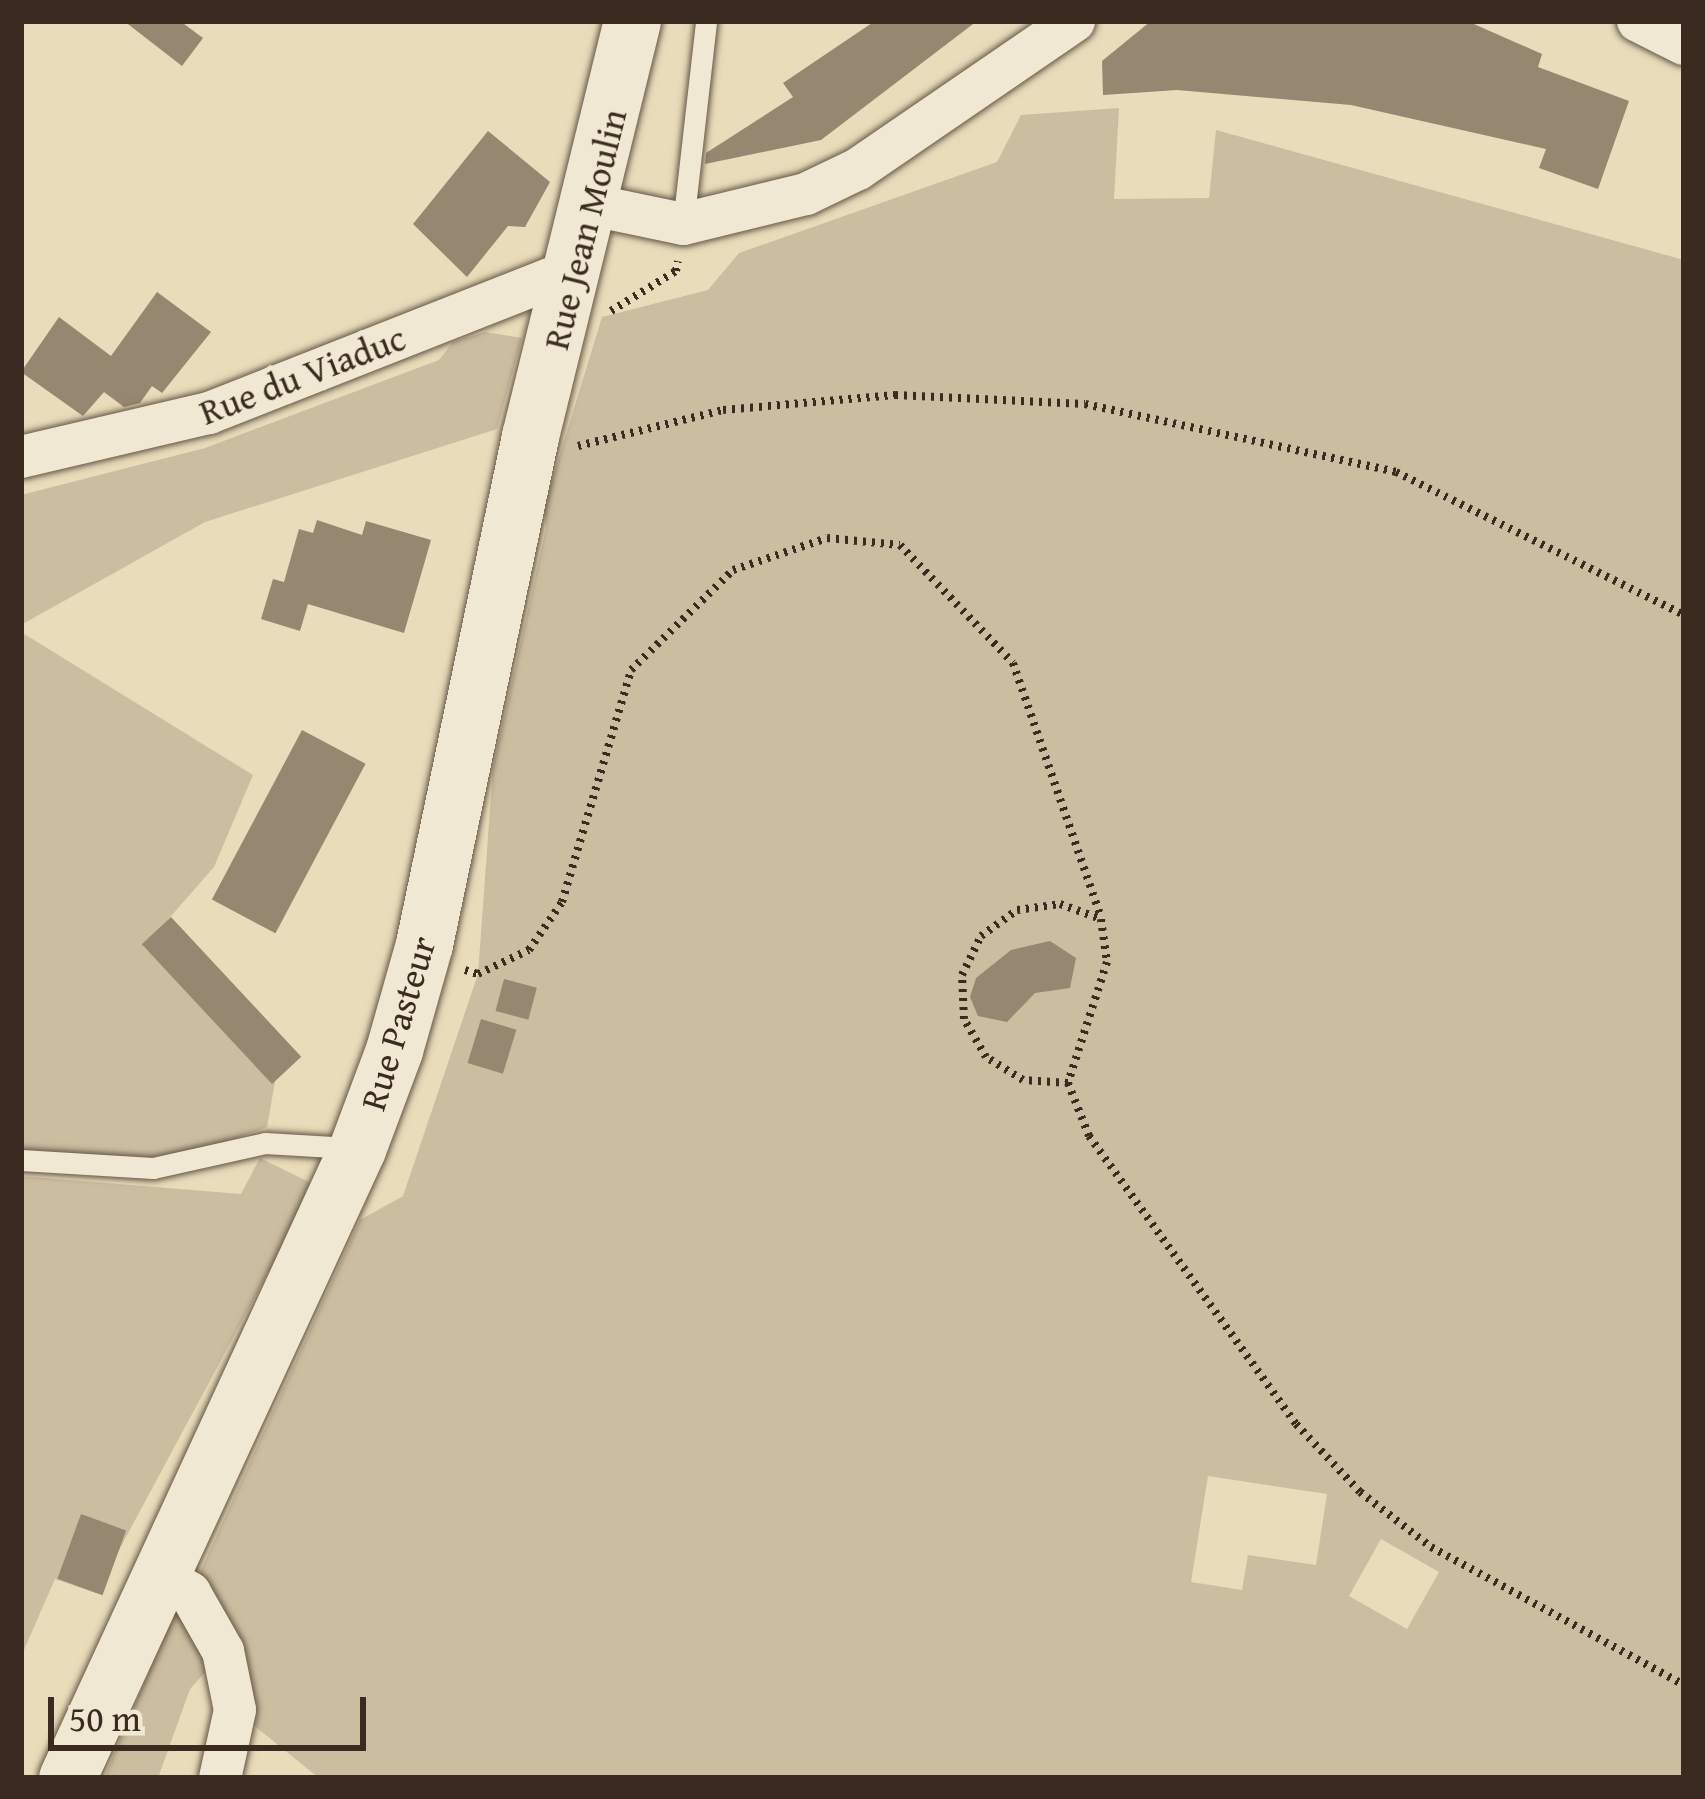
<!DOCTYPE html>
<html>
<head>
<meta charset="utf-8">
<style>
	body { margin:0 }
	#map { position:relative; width:1705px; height:1799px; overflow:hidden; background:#e8dcba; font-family:"Gentium Book Plus",serif }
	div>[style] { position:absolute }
	.green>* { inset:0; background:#cbbea0 }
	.building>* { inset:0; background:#958770; transform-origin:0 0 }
	.path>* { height:8px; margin-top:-4px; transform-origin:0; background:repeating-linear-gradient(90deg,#3b2a1f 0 3px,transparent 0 9px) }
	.roads { filter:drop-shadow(0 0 3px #665646) drop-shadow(0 0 3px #665646) }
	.service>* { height:21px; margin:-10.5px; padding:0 10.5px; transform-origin:10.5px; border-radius:10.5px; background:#f0e8d2 }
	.minor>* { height:42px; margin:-21px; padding:0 21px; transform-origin:21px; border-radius:21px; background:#f0e8d2 }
	.secondary>* { height:57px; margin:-28.5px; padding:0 28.5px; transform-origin:28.5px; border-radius:28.5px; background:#f0e8d2 }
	span { translate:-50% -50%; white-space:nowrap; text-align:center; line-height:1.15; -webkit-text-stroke:10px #f0e8d2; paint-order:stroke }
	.street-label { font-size:36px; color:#3b2a1f }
	.frame { position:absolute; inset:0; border:24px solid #3b2a1f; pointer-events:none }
	.scale { position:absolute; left:48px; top:1697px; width:318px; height:54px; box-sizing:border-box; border:6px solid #3b2a1f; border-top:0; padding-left:15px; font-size:36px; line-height:42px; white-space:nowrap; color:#3b2a1f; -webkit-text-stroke:9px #f0e8d2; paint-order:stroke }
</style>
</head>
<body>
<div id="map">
	<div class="green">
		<div style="clip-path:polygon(evenodd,1119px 108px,1114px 199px,1209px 198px,1216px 130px,1684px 260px,1684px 1778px,319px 1778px,235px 1710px,223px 1652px,190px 1689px,158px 1778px,104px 1778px,185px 1587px,191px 1592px,360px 1220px,403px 1196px,478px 974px,493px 768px,546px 528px,544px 507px,602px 317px,708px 290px,739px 253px,997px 162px,1021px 115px,1119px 108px,1208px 1476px,1327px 1494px,1316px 1565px,1248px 1555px,1242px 1590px,1191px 1582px,1208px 1476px,1119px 108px,1381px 1539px,1439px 1572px,1407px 1629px,1349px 1596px,1381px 1539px)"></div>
		<div style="clip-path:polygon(485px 332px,522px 338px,497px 429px,205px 522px,21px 625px,21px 495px,205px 448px,439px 360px,453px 342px)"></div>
		<div style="clip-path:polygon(21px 632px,253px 775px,214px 867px,144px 947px,275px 1082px,267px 1127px,153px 1168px,21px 1160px)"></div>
		<div style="clip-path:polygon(260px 1158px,315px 1185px,96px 1593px,55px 1579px,24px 1650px,21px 1176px,241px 1194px)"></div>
	</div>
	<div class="building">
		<div style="clip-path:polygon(124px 21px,180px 21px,203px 38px,182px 66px)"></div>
		<div style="clip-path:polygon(875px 21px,977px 21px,821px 140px,705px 164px,706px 153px,793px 97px,783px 83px)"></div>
		<div style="clip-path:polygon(1151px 21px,1467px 21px,1542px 54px,1538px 67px,1629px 101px,1598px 189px,1539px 168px,1546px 149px,1351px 105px,1177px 90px,1103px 95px,1102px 61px)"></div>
		<div style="clip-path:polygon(488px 131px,550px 182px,525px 227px,508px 226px,467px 277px,413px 224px)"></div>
		<div style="clip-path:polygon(157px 292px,211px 332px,162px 393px,152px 386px,140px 403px,124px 407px,104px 392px,83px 416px,21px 372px,59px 317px,111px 356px)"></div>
		<div style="clip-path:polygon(317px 520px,362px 535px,366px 521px,431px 540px,404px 633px,308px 604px,300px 631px,261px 619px,273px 579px,284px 582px,299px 529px,313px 533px)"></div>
		<div style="left:302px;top:730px;width:72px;height:192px;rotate:28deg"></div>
		<div style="left:171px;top:917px;width:191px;height:40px;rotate:47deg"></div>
		<div style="clip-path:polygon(1050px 941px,1076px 958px,1070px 988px,1035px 993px,1007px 1022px,978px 1016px,970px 997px,976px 978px,1011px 950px)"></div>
		<div style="left:504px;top:979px;width:34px;height:33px;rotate:15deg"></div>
		<div style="left:481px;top:1019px;width:37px;height:46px;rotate:17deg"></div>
		<div style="left:81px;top:1514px;width:48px;height:69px;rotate:20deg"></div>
	</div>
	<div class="path">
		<div style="left:611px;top:311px;width:76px;rotate:-31.6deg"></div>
		<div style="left:676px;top:271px;width:10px;rotate:-79deg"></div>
		<div style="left:578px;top:446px;width:149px;rotate:-13.9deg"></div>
		<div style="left:723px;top:410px;width:173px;rotate:-5deg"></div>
		<div style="left:895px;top:395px;width:190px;rotate:2.7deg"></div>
		<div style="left:1085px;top:404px;width:318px;rotate:12.3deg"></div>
		<div style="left:1396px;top:472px;width:322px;rotate:26.4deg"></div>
		<div style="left:465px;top:970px;width:14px;rotate:17deg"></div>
		<div style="left:478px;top:974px;width:56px;rotate:-25.2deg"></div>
		<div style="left:529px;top:950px;width:58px;rotate:-55.5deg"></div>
		<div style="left:562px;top:902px;width:242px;rotate:-73.4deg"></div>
		<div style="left:631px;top:670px;width:143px;rotate:-44.4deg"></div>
		<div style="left:733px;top:570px;width:99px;rotate:-18.8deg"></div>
		<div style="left:827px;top:538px;width:73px;rotate:5.5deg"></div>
		<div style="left:900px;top:545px;width:163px;rotate:46.2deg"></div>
		<div style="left:1013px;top:663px;width:269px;rotate:70.9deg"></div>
		<div style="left:1068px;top:1083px;width:45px;rotate:-176.2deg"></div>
		<div style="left:1023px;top:1080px;width:44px;rotate:-148.1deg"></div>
		<div style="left:986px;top:1057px;width:44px;rotate:-120.1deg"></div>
		<div style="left:964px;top:1019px;width:44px;rotate:-92.6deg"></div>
		<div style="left:962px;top:975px;width:43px;rotate:-64deg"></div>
		<div style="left:981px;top:936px;width:44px;rotate:-35.8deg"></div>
		<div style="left:1017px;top:910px;width:43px;rotate:-7.9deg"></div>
		<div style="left:1060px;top:904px;width:44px;rotate:20.1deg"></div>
		<div style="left:1101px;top:919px;width:43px;rotate:82.1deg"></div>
		<div style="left:1107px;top:962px;width:127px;rotate:107.9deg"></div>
		<div style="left:1068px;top:1083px;width:57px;rotate:68.4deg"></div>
		<div style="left:1089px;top:1136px;width:355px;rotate:54.3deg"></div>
		<div style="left:1296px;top:1424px;width:93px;rotate:46.7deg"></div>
		<div style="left:1360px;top:1492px;width:90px;rotate:37.8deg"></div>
		<div style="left:1431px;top:1547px;width:288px;rotate:28.6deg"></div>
	</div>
	<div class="roads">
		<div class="service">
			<div style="left:683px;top:224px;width:204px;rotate:-83.5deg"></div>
			<div style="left:21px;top:1160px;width:132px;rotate:3.5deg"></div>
			<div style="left:153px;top:1168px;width:115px;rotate:-12.6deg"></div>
			<div style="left:265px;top:1143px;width:85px;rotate:3.4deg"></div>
		</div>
		<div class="minor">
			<div style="left:1638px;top:21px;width:51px;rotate:26.6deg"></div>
			<div style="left:592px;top:205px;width:93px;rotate:11.8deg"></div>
			<div style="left:683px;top:224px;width:127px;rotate:-13.7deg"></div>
			<div style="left:806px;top:194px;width:58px;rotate:-25.7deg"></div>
			<div style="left:858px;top:169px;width:262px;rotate:-34.4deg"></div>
			<div style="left:21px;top:457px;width:193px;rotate:-13.2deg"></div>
			<div style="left:209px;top:413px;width:396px;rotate:-21.5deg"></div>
			<div style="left:159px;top:1575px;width:36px;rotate:30deg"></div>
			<div style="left:190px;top:1593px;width:67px;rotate:60.4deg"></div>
			<div style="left:223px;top:1651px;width:60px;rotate:78.5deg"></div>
			<div style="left:235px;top:1710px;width:70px;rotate:102.4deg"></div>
		</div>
		<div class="secondary">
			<div style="left:67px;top:1778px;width:693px;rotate:-65.25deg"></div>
			<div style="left:357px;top:1149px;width:106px;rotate:-69.5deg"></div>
			<div style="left:394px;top:1050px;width:110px;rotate:-74.2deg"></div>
			<div style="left:424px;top:944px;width:519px;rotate:-78.21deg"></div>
			<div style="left:530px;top:436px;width:427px;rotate:-76.2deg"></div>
		</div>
	</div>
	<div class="street-label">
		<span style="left:584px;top:229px;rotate:-76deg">Rue Jean Moulin</span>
		<span style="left:302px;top:374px;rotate:-21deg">Rue du Viaduc</span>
		<span style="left:397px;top:1023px;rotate:-73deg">Rue Pasteur</span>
	</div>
	<div class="frame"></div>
	<div class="scale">50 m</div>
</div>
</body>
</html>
